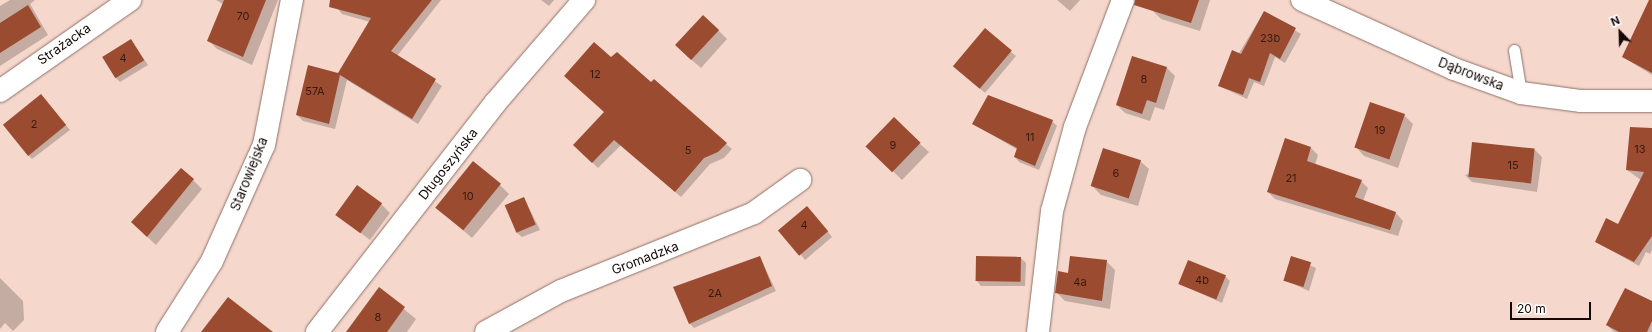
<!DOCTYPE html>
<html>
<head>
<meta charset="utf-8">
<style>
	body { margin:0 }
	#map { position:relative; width:1652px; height:332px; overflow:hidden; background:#f6d7cc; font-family:Inter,sans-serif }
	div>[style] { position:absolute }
	.shadow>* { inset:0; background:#0003 }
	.building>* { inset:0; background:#9b4c30; transform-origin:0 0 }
	.roads { filter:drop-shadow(0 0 1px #8d7168) drop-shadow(0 0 1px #8d7168) }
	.service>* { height:11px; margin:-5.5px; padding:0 5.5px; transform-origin:5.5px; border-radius:5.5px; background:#fff }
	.minor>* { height:22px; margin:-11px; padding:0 11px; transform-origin:11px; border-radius:11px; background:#fff }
	.tertiary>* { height:22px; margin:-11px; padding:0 11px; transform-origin:11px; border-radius:11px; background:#fff }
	span { translate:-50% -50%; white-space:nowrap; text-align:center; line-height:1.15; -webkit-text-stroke:3.5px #fff; paint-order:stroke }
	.number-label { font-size:11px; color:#351a10 }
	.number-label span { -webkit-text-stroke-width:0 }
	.street-label { font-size:13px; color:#130906 }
	.north { position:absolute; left:1600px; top:12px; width:40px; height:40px; -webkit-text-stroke:3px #fff; paint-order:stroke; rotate:337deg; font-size:11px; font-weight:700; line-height:16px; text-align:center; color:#130906 }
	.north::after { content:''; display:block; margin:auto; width:14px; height:18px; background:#130906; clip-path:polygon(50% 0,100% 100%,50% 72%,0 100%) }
	.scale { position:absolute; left:1510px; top:302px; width:81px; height:18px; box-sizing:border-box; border:2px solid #130906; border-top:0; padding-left:5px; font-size:12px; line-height:14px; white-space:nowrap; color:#130906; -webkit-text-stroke:3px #fff; paint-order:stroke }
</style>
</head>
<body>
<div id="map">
	<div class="shadow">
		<div style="clip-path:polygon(10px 0,35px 0,30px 4px,48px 35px,0 66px,0 6px)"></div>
		<div style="clip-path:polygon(216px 0,278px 0,252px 65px,217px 49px,208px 40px,223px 4px)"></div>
		<div style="clip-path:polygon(331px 0,441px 0,397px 56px,442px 86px,418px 124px,347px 80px,335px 129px,303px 121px,297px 115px,339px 74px,370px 22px,342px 14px)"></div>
		<div style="clip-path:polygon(541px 0,554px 0,549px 6px)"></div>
		<div style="clip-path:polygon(1057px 0,1080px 0,1070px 11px)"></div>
		<div style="clip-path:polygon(1156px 0,1210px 0,1200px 31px,1161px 19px,1152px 10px)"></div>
		<div style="clip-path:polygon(1650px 0,1652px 0,1652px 75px,1623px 57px)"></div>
		<div style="clip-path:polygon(1264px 12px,1301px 34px,1285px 63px,1275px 57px,1264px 86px,1254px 82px,1247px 99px,1219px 86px)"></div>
		<div style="clip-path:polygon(718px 30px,727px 39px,701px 68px,686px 55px)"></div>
		<div style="clip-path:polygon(131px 40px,148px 65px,120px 82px,115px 77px)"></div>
		<div style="clip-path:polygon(1011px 52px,1016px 56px,985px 93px,959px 71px)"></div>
		<div style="clip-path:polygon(1133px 57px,1167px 68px,1175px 76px,1164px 110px,1155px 107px,1150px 121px,1125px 113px,1117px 105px)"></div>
		<div style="clip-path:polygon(611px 59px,651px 83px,732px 149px,724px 158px,710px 164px,681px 197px,621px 145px,598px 168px,574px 145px,605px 112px)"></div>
		<div style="clip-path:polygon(41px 95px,70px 130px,32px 159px,27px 154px)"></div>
		<div style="clip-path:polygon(1404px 115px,1413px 124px,1398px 168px,1364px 156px,1356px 147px)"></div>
		<div style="clip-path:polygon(1052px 121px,1057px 126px,1039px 170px,1019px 162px,1015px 157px,1018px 150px,973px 124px)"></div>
		<div style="clip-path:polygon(1652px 129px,1652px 188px,1627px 170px)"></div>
		<div style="clip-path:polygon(920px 144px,929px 152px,902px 180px,876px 155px)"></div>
		<div style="clip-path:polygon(1311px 148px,1318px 155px,1315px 165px,1361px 181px,1368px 188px,1363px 201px,1396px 213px,1403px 221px,1398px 236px,1275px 199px,1268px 192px)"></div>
		<div style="clip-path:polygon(1535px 150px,1542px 157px,1537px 192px,1472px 182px,1465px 175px)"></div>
		<div style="clip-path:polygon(1140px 161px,1149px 169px,1138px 206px,1101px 195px,1092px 186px)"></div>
		<div style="clip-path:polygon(193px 180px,202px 189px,156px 245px,141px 231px)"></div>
		<div style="clip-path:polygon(500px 185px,509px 194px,472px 238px,436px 207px)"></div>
		<div style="clip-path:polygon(524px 198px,540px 230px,522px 237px,517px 233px)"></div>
		<div style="clip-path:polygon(381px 204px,390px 213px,370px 240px,337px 215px)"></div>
		<div style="clip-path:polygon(812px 212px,832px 237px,805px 260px,801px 255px)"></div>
		<div style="clip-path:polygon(1652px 213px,1652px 250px,1650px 254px,1646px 252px,1639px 266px,1596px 242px,1619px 226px)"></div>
		<div style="clip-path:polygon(760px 257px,776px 291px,694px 328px,689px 323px)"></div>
		<div style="clip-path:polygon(1291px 257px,1316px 268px,1309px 291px,1284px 280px)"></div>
		<div style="clip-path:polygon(1021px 258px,1026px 263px,1025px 286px,981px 286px,977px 281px)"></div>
		<div style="clip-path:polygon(1106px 261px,1115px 270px,1110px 309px,1065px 301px,1056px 292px,1068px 274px)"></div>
		<div style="clip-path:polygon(1225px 276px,1230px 281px,1222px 303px,1180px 284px)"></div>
		<div style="clip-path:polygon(0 278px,23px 301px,24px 320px,13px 331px,5px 323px,0 329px)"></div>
		<div style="clip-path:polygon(379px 289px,416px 319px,407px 332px,357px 332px)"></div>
		<div style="clip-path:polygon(1652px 302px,1652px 332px,1614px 332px,1607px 325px)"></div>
	</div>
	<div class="building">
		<div style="clip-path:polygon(224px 0,266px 0,243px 57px,207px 41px)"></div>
		<div style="clip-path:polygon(330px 0,432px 0,391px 51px,436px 79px,412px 119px,340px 75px,329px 124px,296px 115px,308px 65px,338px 73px,371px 18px,329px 7px)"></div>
		<div style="clip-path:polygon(1135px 0,1199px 0,1191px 23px,1134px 5px)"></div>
		<div style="clip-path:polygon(1649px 0,1652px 0,1652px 73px,1622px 57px)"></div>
		<div style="clip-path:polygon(28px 5px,41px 27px,0 53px,0 23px)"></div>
		<div style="clip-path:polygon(1264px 11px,1296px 28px,1280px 59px,1270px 53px,1260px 82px,1249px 78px,1243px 95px,1218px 86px,1232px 50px,1241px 54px)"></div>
		<div style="left:703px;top:15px;width:22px;height:41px;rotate:43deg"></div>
		<div style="left:985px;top:28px;width:35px;height:50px;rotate:40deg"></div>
		<div style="left:131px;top:39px;width:25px;height:34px;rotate:58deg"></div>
		<div style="clip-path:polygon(594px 42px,611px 57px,617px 52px,651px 82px,654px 79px,727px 143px,718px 152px,704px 158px,675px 192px,614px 140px,592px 163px,573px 145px,604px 112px,564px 76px)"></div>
		<div style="clip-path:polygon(1132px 56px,1167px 67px,1156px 103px,1147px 100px,1142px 114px,1116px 105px)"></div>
		<div style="left:41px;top:94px;width:40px;height:49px;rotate:51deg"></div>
		<div style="clip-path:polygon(988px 95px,1053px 120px,1035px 166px,1014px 157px,1017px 148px,972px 124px)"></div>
		<div style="left:1370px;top:102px;width:37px;height:48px;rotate:19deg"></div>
		<div style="left:894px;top:117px;width:37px;height:41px;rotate:44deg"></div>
		<div style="clip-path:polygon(1630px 127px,1652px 128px,1652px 236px,1634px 262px,1595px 242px,1606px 218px,1618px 224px,1644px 172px,1626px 170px)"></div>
		<div style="clip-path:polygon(1285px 138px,1311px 147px,1307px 161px,1362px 180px,1355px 197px,1396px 212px,1390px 230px,1267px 192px)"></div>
		<div style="left:1472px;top:142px;width:63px;height:35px;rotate:6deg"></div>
		<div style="left:1103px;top:148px;width:40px;height:40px;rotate:18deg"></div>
		<div style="left:473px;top:161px;width:36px;height:60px;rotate:39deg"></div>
		<div style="clip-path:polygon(181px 168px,194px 179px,147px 237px,131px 222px)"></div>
		<div style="left:357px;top:185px;width:31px;height:37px;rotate:36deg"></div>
		<div style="left:524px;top:197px;width:30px;height:21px;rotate:67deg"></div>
		<div style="left:807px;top:206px;width:33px;height:38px;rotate:50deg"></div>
		<div style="clip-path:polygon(760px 256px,772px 286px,689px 324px,673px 287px)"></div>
		<div style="left:976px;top:256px;width:45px;height:25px;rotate:1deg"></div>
		<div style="clip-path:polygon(1070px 256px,1107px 260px,1102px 301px,1055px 293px,1058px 271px,1068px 273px)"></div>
		<div style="left:1291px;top:256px;width:21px;height:26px;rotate:17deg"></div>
		<div style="left:1188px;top:260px;width:41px;height:26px;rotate:22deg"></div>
		<div style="clip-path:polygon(379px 287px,405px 307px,387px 332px,346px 332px)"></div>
		<div style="clip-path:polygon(1625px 288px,1652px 301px,1652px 321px,1647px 332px,1619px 332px,1606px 325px)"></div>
		<div style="clip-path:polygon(228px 297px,273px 332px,201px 332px)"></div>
	</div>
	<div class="roads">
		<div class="service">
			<div style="left:1514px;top:50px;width:44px;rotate:80.8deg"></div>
		</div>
		<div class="minor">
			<div style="left:1302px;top:0;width:167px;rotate:24.4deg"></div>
			<div style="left:1454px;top:69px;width:71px;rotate:19.7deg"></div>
			<div style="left:1521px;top:93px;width:61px;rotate:7.6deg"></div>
			<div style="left:1581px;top:101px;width:71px"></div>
			<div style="left:0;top:91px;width:159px;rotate:-35deg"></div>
			<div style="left:167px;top:332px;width:84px;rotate:-57.6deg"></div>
			<div style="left:212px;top:261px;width:127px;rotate:-65.9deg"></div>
			<div style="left:264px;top:145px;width:148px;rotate:-79.1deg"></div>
			<div style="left:486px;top:332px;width:85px;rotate:-28.7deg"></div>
			<div style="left:561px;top:291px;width:208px;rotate:-22deg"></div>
			<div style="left:754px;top:213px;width:57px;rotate:-35.7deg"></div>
			<div style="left:1038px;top:332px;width:122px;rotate:-83.4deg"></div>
			<div style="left:1052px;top:211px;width:87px;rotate:-74.7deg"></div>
			<div style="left:1075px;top:127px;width:136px;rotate:-69.3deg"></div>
		</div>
		<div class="tertiary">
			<div style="left:317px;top:332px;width:291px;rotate:-52.1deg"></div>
			<div style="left:496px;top:102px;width:135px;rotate:-49.2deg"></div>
		</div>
	</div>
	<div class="number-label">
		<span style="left:243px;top:16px">70</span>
		<span style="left:1270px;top:38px">23b</span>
		<span style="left:123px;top:58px">4</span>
		<span style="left:595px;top:74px">12</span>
		<span style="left:1144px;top:79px">8</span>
		<span style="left:315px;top:91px">57A</span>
		<span style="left:34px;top:124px">2</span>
		<span style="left:1380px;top:130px">19</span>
		<span style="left:1030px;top:137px">11</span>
		<span style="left:893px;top:145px">9</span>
		<span style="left:1640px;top:149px">13</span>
		<span style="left:688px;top:150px">5</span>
		<span style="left:1513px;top:165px">15</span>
		<span style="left:1116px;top:173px">6</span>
		<span style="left:1291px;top:178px">21</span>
		<span style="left:468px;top:196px">10</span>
		<span style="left:804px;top:225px">4</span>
		<span style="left:1202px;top:280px">4b</span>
		<span style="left:1080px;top:282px">4a</span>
		<span style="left:715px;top:293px">2A</span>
		<span style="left:378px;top:317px">8</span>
	</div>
	<div class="street-label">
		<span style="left:64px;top:44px;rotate:-35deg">Strażacka</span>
		<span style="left:1471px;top:74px;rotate:21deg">Dąbrowska</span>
		<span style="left:448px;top:164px;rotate:-52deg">Długoszyńska</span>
		<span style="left:249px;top:174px;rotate:-68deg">Starowiejska</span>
		<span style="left:645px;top:258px;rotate:-21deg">Gromadzka</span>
	</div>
	<div class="north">N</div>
	<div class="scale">20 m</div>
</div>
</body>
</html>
